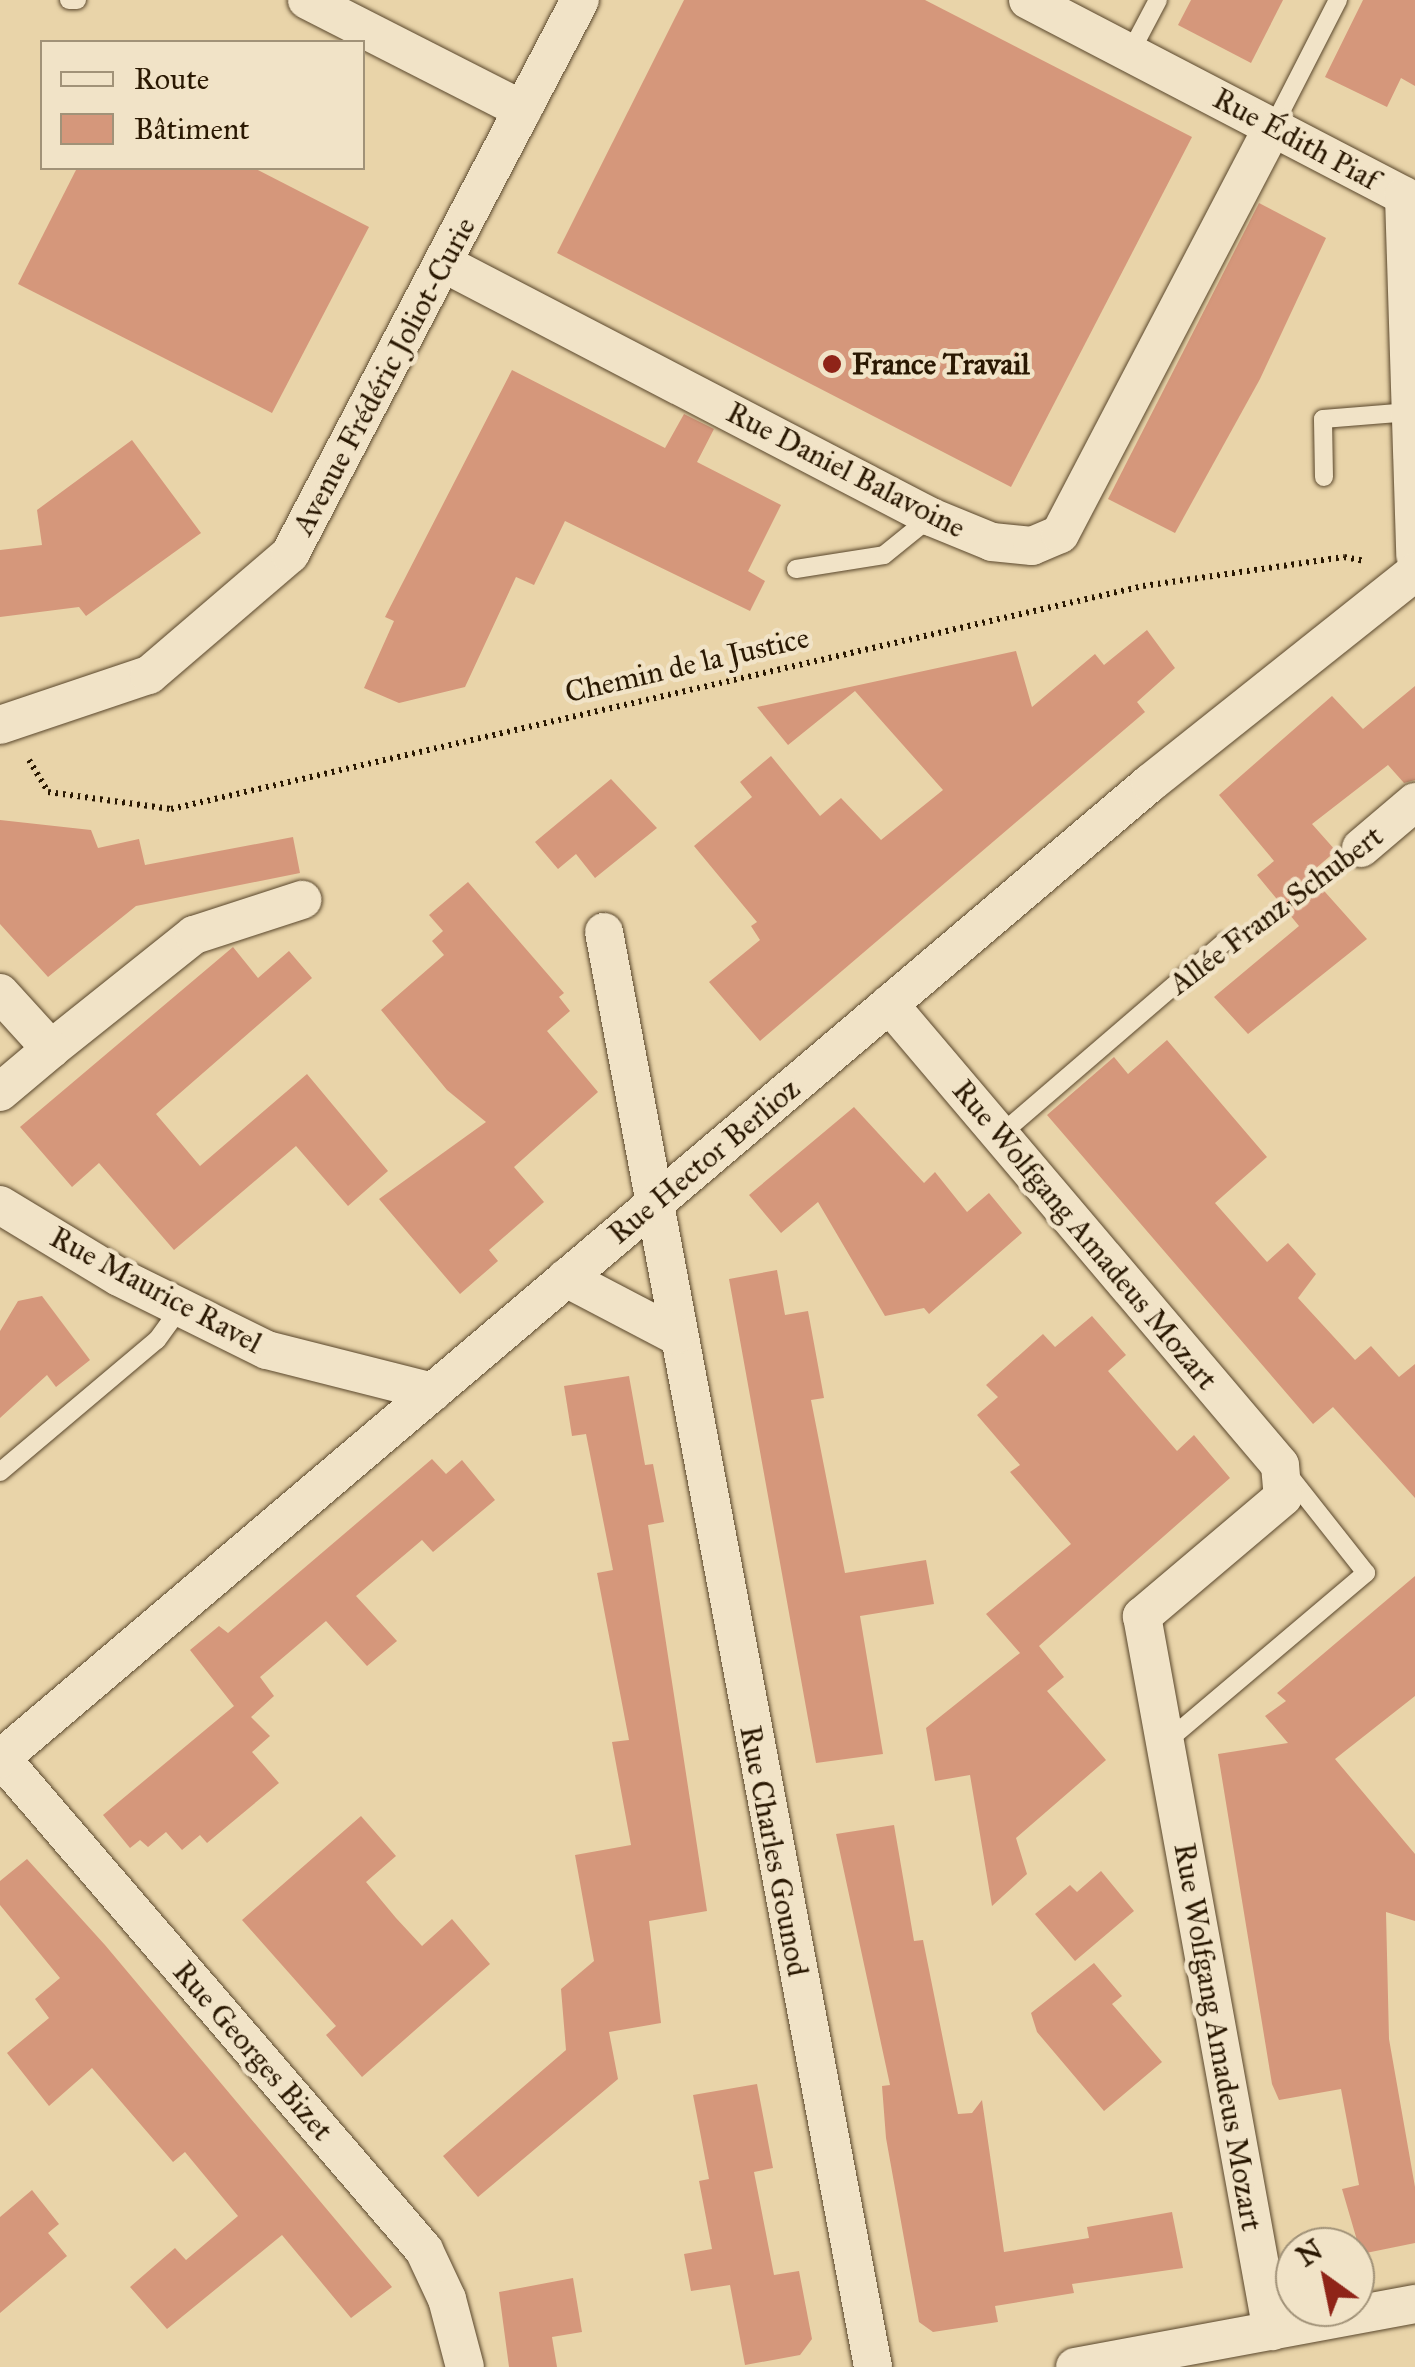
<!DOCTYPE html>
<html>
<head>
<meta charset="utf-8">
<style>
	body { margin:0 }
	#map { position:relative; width:1415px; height:2367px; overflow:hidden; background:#e9d4a9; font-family:"IM FELL Great Primer",serif }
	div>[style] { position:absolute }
	.building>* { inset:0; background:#d5977b }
	.path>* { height:6px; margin-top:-3px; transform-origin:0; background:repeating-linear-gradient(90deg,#2a1802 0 2.5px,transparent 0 7.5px) }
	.roads { filter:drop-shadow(0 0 2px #5a472c) drop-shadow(0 0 2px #5a472c) }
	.lane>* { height:18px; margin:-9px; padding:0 9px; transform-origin:9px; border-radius:9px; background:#f1e3c7 }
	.street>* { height:38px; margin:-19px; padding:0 19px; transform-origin:19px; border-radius:19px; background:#f1e3c7 }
	.dots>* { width:28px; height:28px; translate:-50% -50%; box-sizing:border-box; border:5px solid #f1e3c7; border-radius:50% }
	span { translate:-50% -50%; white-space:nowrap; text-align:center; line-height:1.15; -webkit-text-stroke:9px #f1e3c7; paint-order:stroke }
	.street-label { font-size:30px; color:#2a1802 }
	.poi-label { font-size:30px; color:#2a1802; font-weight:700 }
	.left { translate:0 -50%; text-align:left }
	.legend { position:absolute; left:40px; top:40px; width:325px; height:130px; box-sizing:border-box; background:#f1e3c7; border:2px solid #a19278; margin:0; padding:12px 18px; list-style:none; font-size:30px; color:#2a1802 }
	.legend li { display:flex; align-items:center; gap:20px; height:50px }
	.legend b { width:50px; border:2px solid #a19278 }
	.north { position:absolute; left:1275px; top:2227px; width:100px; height:100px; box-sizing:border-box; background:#f1e3c7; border:2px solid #a19278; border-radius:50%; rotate:327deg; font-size:28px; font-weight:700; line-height:40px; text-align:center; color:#2a1802 }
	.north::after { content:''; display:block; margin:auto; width:35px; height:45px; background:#8f2418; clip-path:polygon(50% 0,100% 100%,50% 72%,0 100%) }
</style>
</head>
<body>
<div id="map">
	<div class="building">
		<div style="clip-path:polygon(684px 0,925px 0,1192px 137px,1011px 487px,557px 253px)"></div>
		<div style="clip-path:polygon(1191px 0,1283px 0,1251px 63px,1178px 25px)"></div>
		<div style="clip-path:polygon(1363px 0,1415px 0,1415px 86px,1401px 78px,1387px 107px,1325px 77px)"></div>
		<div style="clip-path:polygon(77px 168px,254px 168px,369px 227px,272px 413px,18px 284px)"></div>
		<div style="clip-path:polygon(1259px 203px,1326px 238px,1260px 379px,1175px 533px,1108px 499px)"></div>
		<div style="clip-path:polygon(512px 370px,665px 448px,684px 414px,714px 429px,697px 462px,781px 505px,748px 571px,765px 581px,750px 611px,565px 521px,534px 585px,516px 577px,465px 687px,399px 703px,364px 688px,394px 621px,385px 617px)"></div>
		<div style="clip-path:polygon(132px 440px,201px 533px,86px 616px,79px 607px,0 617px,0 550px,42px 545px,37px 510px)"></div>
		<div style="clip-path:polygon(1147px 630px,1175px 668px,1137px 702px,1145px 712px,760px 1041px,709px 982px,760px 940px,751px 926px,757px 922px,694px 846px,752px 797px,740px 782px,771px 756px,820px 816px,841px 798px,881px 840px,943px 790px,855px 691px,788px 745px,757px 707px,1016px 651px,1032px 707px,1095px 654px,1104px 665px)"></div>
		<div style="clip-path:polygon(1415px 686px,1415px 780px,1404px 783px,1388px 765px,1312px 824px,1336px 851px,1309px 874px,1367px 939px,1248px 1034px,1214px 997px,1299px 926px,1257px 875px,1274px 861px,1219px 795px,1332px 696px,1363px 729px)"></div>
		<div style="clip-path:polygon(611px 779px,657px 828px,595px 878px,576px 854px,558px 869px,535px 842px)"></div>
		<div style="clip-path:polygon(0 820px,91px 830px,98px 848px,139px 839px,145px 865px,293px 837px,300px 873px,136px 906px,48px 977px,0 924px)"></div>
		<div style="clip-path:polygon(468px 882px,564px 993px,559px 997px,570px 1011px,547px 1031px,598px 1092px,514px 1167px,544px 1202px,489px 1250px,498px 1261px,460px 1294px,379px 1199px,486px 1122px,447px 1090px,381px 1010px,444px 955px,432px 941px,443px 931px,429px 915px)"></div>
		<div style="clip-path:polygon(233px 947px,258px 978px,289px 951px,312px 978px,156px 1114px,200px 1166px,307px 1074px,388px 1171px,348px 1206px,296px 1146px,174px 1250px,99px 1163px,72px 1187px,20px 1127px)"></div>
		<div style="clip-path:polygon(1167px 1040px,1267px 1157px,1215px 1203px,1267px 1262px,1288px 1243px,1316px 1274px,1298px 1298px,1355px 1360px,1371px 1346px,1399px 1377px,1415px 1364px,1415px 1498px,1333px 1407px,1313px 1424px,1047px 1115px,1114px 1057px,1128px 1074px)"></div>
		<div style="clip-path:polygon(854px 1107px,924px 1183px,935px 1172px,967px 1212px,989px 1193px,1022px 1233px,929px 1314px,924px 1308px,885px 1316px,818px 1202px,781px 1233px,749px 1195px)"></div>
		<div style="clip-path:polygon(777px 1270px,785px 1315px,808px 1311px,824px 1398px,811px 1400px,845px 1573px,926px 1560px,934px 1604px,860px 1616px,883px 1754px,816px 1763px,729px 1279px)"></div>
		<div style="clip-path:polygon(42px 1296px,90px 1360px,56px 1387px,47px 1375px,0 1418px,0 1331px,18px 1301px)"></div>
		<div style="clip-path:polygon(1092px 1316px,1126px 1355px,1108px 1371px,1177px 1451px,1194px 1435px,1230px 1478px,1039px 1646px,1064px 1677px,1047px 1691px,1106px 1760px,1016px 1838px,1027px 1874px,992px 1906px,970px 1775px,935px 1781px,926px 1728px,1020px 1653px,986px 1614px,1071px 1544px,1010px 1472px,1020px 1465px,977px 1415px,998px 1397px,986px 1385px,1043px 1334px,1055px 1347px)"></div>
		<div style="clip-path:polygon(629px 1376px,645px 1465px,653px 1464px,664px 1522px,648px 1525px,707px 1911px,649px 1921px,661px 2023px,609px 2032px,618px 2079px,478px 2197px,443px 2156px,566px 2050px,561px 1989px,594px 1961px,575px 1855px,631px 1845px,612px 1742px,629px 1740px,597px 1573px,613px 1570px,586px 1434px,572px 1436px,564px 1386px)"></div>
		<div style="clip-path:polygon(432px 1459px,446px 1474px,462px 1460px,495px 1500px,433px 1552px,422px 1540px,356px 1596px,397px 1641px,367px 1666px,326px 1621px,260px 1677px,274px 1696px,251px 1717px,270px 1736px,252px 1752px,279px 1783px,207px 1843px,200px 1835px,182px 1850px,166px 1832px,148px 1847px,140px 1840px,130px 1848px,103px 1815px,234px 1706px,190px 1650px,219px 1626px,228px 1633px)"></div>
		<div style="clip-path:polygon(1415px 1576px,1415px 1696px,1335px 1759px,1415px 1854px,1415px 1921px,1386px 1912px,1389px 2039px,1415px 2187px,1415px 2243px,1361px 2254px,1342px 2189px,1359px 2185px,1341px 2089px,1279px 2100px,1272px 2084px,1218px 1754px,1288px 1743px,1265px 1716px,1286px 1701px,1277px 1693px)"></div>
		<div style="clip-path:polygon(361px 1816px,396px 1856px,366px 1882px,396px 1918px,422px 1946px,452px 1919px,490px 1964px,362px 2077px,326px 2035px,336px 2026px,242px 1920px)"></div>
		<div style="clip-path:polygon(894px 1825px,914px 1941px,923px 1940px,958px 2114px,972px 2113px,982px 2100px,1004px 2252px,1089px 2238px,1087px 2227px,1172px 2212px,1183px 2268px,1072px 2284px,1074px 2293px,995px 2306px,998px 2322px,933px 2332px,919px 2322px,886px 2138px,882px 2086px,890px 2085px,836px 1834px)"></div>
		<div style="clip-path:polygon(27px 1859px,105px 1945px,392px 2287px,351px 2318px,282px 2235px,167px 2329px,130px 2287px,175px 2248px,186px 2260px,238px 2216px,185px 2152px,173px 2162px,92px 2068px,49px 2106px,7px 2053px,49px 2018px,35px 1999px,60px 1978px,0 1905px,0 1881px)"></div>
		<div style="clip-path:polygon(1101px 1871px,1134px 1911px,1075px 1961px,1035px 1914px,1070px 1885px,1077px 1892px)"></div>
		<div style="clip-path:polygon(1094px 1963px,1122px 1996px,1112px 2004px,1162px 2062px,1104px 2111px,1037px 2032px,1031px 2013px)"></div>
		<div style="clip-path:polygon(757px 2084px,773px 2168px,754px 2172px,774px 2275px,799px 2271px,812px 2339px,800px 2355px,745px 2365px,730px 2285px,691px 2291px,684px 2254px,712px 2249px,699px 2181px,709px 2179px,693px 2095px)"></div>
		<div style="clip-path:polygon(32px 2190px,59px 2224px,48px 2233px,67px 2256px,0 2313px,0 2217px)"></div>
		<div style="clip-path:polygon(573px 2278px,582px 2332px,552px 2337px,557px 2367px,509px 2367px,499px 2292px)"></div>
	</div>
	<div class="path">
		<div style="left:29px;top:760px;width:37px;rotate:59deg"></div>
		<div style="left:48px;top:792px;width:124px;rotate:7.9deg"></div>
		<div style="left:171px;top:809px;width:997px;rotate:-12.92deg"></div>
		<div style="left:1143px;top:586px;width:203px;rotate:-8.2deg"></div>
		<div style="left:1344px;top:557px;width:20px;rotate:11deg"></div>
		<div style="left:1254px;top:933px;width:97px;rotate:-38.8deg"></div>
	</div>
	<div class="roads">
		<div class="lane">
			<div style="left:69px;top:0;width:8px"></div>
			<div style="left:1130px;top:53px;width:60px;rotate:-62.2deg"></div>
			<div style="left:1273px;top:127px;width:143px;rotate:-62.9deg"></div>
			<div style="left:1324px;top:477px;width:58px;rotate:-91deg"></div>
			<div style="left:1323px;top:419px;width:87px;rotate:-4.6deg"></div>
			<div style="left:796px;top:569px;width:89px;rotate:-9deg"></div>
			<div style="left:884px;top:555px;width:60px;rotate:-39deg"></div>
			<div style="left:1000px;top:1135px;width:296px;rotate:-40.7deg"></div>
			<div style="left:0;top:1472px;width:205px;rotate:-40.1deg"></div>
			<div style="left:157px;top:1340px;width:41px;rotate:-54deg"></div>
			<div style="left:1166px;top:1742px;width:262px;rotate:-40.2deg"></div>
			<div style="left:1366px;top:1573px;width:127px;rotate:-128.3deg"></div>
		</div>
		<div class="street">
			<div style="left:307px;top:0;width:242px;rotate:27deg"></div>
			<div style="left:1028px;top:0;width:424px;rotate:27.5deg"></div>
			<div style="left:1404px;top:196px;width:360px;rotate:88.2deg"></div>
			<div style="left:443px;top:263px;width:550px;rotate:27.5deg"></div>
			<div style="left:931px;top:517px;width:66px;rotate:22.3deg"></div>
			<div style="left:992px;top:542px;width:40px;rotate:5.7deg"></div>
			<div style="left:1032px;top:546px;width:30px;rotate:-23deg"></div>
			<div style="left:1060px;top:534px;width:459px;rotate:-62.4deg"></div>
			<div style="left:0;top:725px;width:157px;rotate:-18.6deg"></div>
			<div style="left:149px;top:675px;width:186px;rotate:-40.6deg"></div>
			<div style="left:290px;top:554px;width:625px;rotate:-62.37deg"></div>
			<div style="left:1361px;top:848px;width:71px;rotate:-40.4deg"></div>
			<div style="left:604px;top:932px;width:1460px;rotate:79.38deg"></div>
			<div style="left:0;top:993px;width:76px;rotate:47.7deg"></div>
			<div style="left:51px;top:1049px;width:183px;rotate:-38.6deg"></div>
			<div style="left:194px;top:935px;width:114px;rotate:-18deg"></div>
			<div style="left:889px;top:1004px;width:604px;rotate:49.7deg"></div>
			<div style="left:1280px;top:1465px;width:32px;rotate:85deg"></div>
			<div style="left:1283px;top:1497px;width:185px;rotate:139.8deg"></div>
			<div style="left:1142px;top:1616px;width:727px;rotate:79.7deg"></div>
			<div style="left:0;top:1092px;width:67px;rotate:-40.1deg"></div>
			<div style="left:0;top:1205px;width:139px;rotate:31.2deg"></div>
			<div style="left:119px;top:1277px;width:165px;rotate:26.3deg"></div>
			<div style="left:267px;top:1350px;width:171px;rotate:14.2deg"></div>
			<div style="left:566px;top:1278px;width:123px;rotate:27.6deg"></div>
			<div style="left:1px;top:1758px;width:649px;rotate:49.31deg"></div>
			<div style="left:424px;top:2250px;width:54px;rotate:64.9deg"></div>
			<div style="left:447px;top:2299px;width:70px;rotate:75.2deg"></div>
			<div style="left:0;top:1759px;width:1508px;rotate:-40.32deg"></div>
			<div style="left:1150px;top:783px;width:339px;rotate:-38.5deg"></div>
			<div style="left:1075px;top:2367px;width:346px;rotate:-10.5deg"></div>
		</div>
	</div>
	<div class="dots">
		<div style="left:832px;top:364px;background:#8f2418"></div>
	</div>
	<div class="street-label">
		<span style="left:1296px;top:139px;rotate:28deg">Rue Édith Piaf</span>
		<span style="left:384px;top:376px;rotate:-62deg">Avenue Frédéric Joliot-Curie</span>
		<span style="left:846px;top:470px;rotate:27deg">Rue Daniel Balavoine</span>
		<span style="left:687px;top:665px;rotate:-13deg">Chemin de la Justice</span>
		<span style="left:1276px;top:910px;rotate:-37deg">Allée Franz Schubert</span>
		<span style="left:704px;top:1161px;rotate:-40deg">Rue Hector Berlioz</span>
		<span style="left:1085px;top:1235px;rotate:50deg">Rue Wolfgang Amadeus Mozart</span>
		<span style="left:156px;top:1290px;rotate:28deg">Rue Maurice Ravel</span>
		<span style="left:774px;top:1851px;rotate:79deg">Rue Charles Gounod</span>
		<span style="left:1218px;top:2037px;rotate:80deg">Rue Wolfgang Amadeus Mozart</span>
		<span style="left:253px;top:2051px;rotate:49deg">Rue Georges Bizet</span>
	</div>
	<div class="poi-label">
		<span class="left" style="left:852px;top:364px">France Travail</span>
	</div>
	<ul class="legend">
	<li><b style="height:12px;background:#f1e3c7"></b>Route</li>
	<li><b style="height:28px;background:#d5977b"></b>Bâtiment</li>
	</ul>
	<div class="north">N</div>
</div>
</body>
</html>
